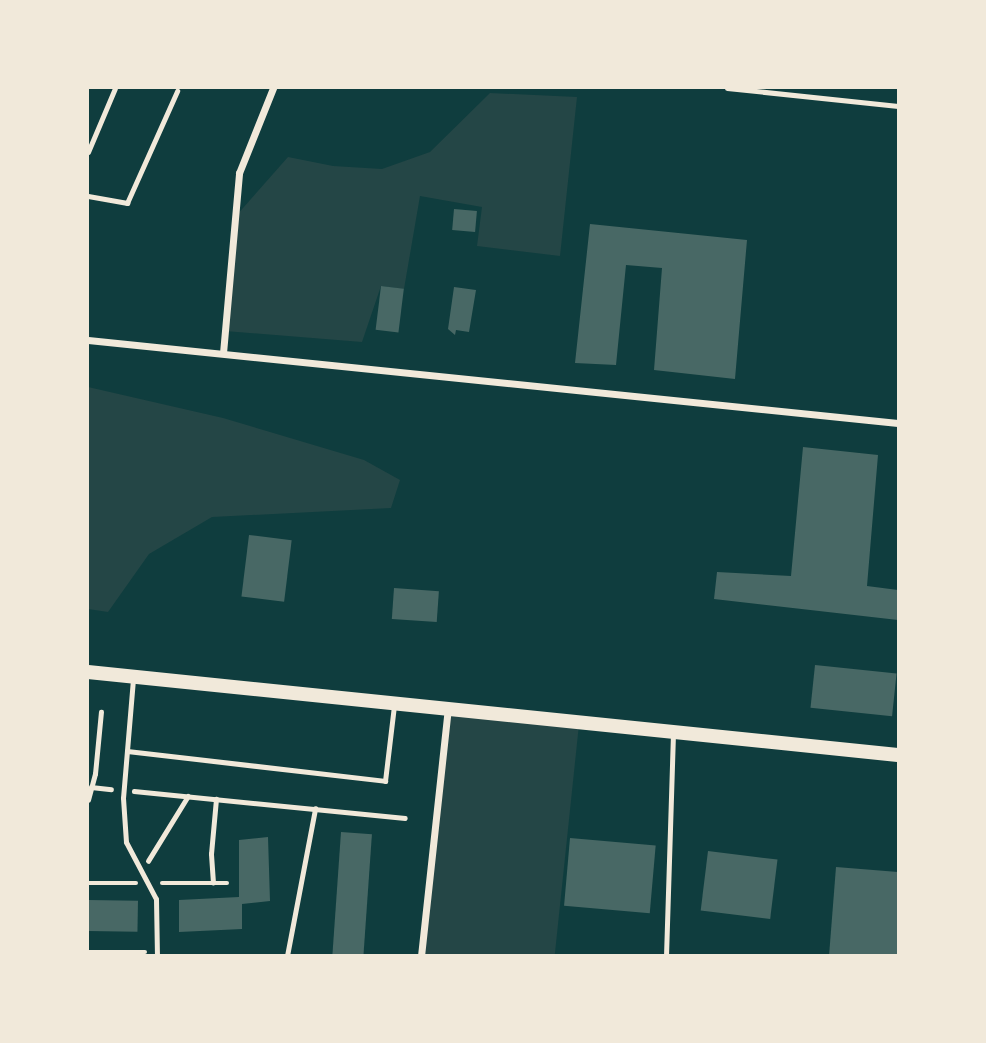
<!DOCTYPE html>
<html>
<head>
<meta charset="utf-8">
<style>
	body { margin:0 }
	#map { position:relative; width:986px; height:1043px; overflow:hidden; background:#0f3d3e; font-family:"IBM Plex Sans",sans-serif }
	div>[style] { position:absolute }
	.green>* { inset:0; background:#244646; transform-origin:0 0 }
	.building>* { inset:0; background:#486865; transform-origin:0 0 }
	.path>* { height:4.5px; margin:-2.25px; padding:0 2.25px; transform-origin:2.25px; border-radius:2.25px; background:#f1e9da }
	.service>* { height:5px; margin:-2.5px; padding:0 2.5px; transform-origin:2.5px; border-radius:2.5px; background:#f1e9da }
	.minor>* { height:7px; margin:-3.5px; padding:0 3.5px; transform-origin:3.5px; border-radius:3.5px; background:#f1e9da }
	.secondary>* { height:14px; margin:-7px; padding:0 7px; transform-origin:7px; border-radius:7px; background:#f1e9da }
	span { translate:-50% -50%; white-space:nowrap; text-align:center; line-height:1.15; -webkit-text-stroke:5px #f1e9da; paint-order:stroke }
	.frame { position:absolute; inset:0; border:89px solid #f1e9da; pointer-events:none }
</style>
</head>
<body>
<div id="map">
	<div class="green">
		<div style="clip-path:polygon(490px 93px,577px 97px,560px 256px,477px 246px,482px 207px,420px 196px,404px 289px,381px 286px,362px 342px,225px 331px,236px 216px,288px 157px,333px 166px,382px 169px,430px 152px)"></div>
		<div style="clip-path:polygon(88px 387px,223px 418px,364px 460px,400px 480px,391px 508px,212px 517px,149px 554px,108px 612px,88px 609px)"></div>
		<div style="left:448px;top:708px;width:132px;height:249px;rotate:6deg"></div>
	</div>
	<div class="building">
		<div style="left:454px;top:209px;width:23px;height:21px;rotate:5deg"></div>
		<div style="clip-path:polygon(590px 224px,747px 240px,735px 379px,654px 370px,662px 268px,626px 265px,616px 365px,575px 363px)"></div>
		<div style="left:381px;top:286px;width:23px;height:44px;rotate:7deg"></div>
		<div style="clip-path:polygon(454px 287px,476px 290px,469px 332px,456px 330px,455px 335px,448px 329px)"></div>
		<div style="clip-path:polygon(803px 447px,878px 455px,867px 586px,898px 590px,898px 620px,714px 599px,717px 572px,791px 576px)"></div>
		<div style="left:249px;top:535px;width:43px;height:62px;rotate:7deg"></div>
		<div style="left:394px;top:588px;width:45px;height:31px;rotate:4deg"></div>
		<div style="left:815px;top:665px;width:82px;height:43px;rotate:6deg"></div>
		<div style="left:341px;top:832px;width:31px;height:125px;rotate:4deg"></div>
		<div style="clip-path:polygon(268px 837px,270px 901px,242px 904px,242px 929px,179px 932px,179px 900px,239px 897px,239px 840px)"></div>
		<div style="left:570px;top:838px;width:86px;height:68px;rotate:5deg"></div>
		<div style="left:708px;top:851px;width:70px;height:60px;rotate:7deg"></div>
		<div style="clip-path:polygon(836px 867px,898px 872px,898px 956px,829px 956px)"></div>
		<div style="left:88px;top:900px;width:50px;height:31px;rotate:1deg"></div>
	</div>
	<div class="path">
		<div style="left:91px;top:787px;width:20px;rotate:6deg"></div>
		<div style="left:134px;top:791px;width:272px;rotate:5.7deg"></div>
		<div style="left:88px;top:800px;width:27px;rotate:-75deg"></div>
		<div style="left:95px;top:774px;width:62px;rotate:-84.5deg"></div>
		<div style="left:148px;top:861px;width:76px;rotate:-58.4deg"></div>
		<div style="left:88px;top:883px;width:48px"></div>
		<div style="left:162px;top:883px;width:65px"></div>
		<div style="left:213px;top:883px;width:29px;rotate:-94deg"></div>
		<div style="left:211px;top:854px;width:55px;rotate:-84.8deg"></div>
		<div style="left:88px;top:952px;width:57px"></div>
		<div style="left:287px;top:956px;width:150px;rotate:-79.2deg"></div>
	</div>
	<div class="service">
		<div style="left:727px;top:88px;width:172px;rotate:6deg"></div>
		<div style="left:88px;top:152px;width:69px;rotate:-67.1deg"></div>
		<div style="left:88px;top:196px;width:40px;rotate:10deg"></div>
		<div style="left:127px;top:203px;width:123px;rotate:-65.9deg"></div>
		<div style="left:133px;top:679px;width:119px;rotate:94.8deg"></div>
		<div style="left:123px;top:798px;width:44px;rotate:86.1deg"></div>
		<div style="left:126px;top:842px;width:64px;rotate:62.2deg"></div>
		<div style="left:156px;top:899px;width:57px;rotate:89deg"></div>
		<div style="left:127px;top:751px;width:260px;rotate:6.6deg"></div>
		<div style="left:385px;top:781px;width:77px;rotate:-83.2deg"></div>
		<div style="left:666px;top:956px;width:221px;rotate:-88.2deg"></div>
	</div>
	<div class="minor">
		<div style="left:88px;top:340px;width:814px;rotate:5.85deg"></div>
		<div style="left:223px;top:353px;width:181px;rotate:-84.9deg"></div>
		<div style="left:239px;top:173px;width:92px;rotate:-68.2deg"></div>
		<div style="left:421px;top:956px;width:248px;rotate:-83.8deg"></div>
	</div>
	<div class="secondary">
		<div style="left:88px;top:672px;width:814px;rotate:5.85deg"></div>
	</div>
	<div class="frame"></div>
</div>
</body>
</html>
